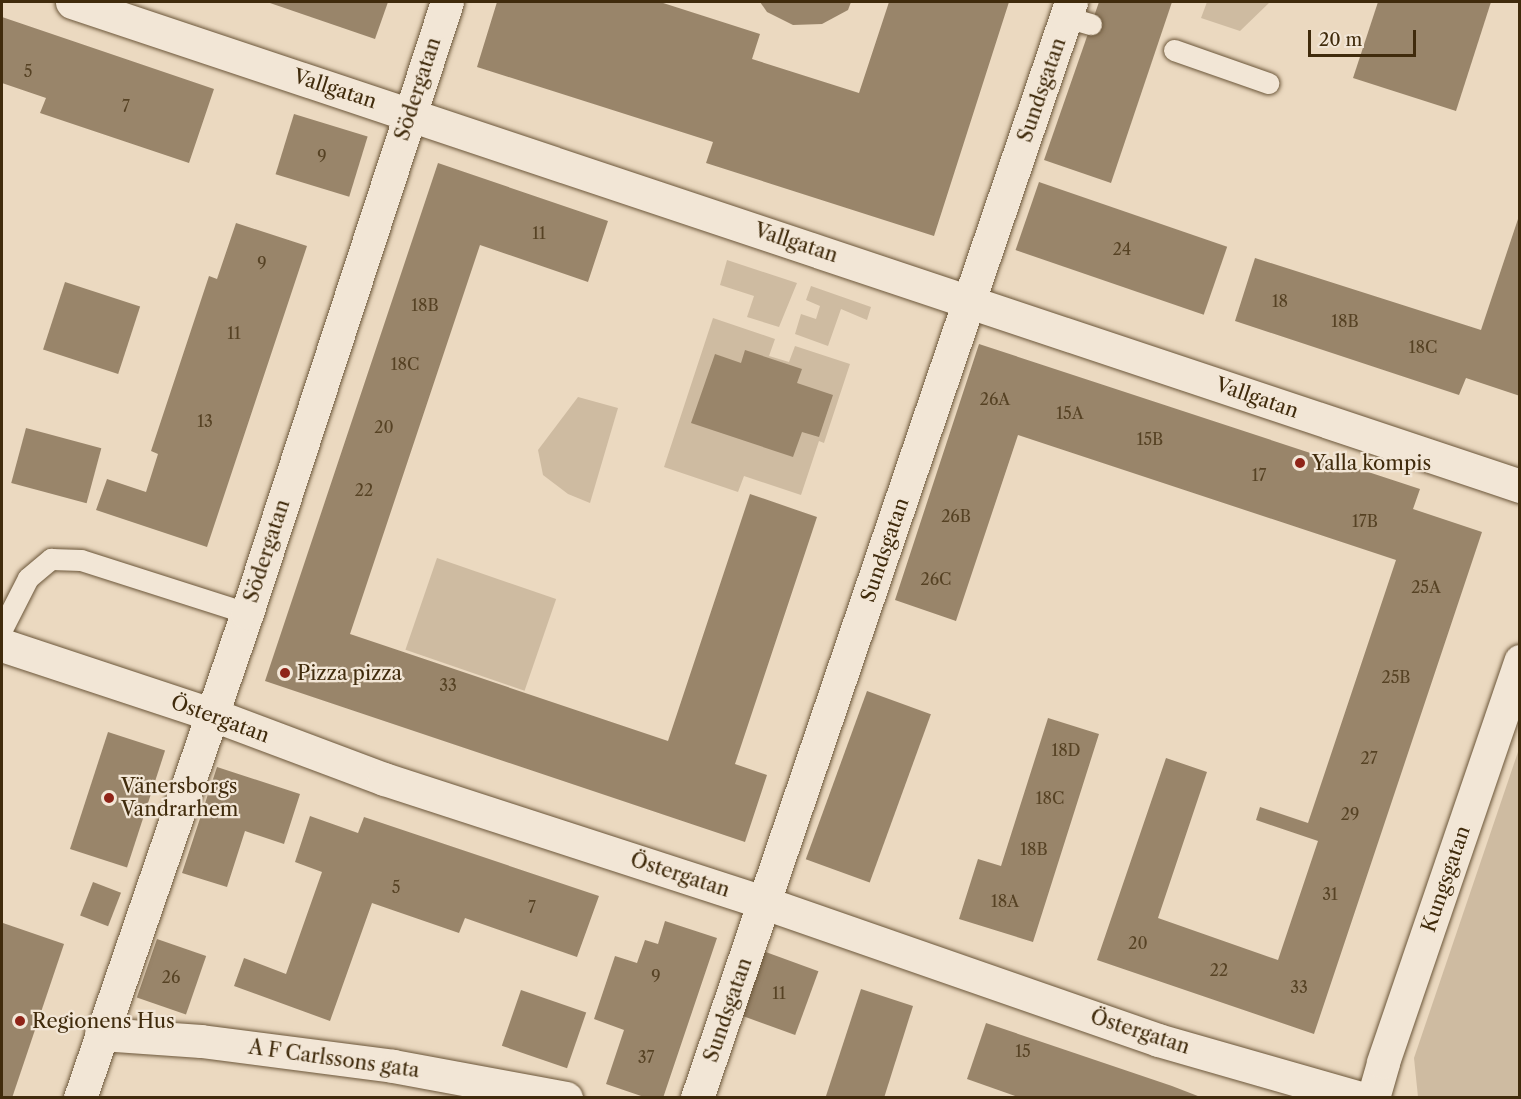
<!DOCTYPE html>
<html>
<head>
<meta charset="utf-8">
<style>
	body { margin:0 }
	#map { position:relative; width:1521px; height:1099px; overflow:hidden; background:#ebd9c0; font-family:"Libre Caslon Text",serif }
	div>[style] { position:absolute }
	.green>* { inset:0; background:#cebba1; transform-origin:0 0 }
	.building>* { inset:0; background:#99856a; transform-origin:0 0 }
	.roads { filter:drop-shadow(0 0 2px #6b5639) drop-shadow(0 0 2px #6b5639) }
	.lane>* { height:21px; margin:-10.5px; padding:0 10.5px; transform-origin:10.5px; border-radius:10.5px; background:#f2e6d6 }
	.street>* { height:33px; margin:-16.5px; padding:0 16.5px; transform-origin:16.5px; border-radius:16.5px; background:#f2e6d6 }
	.secondary>* { height:33px; margin:-16.5px; padding:0 16.5px; transform-origin:16.5px; border-radius:16.5px; background:#f2e6d6 }
	.dots>* { width:16px; height:16px; translate:-50% -50%; box-sizing:border-box; border:3px solid #f2e6d6; border-radius:50% }
	span { translate:-50% -50%; white-space:nowrap; text-align:center; line-height:1.15; -webkit-text-stroke:4.5px #f2e6d6; paint-order:stroke }
	.number-label { font-size:16px; color:#564224 }
	.number-label span { -webkit-text-stroke-width:0 }
	.street-label { font-size:20px; color:#402b0c }
	.poi-label { font-size:20px; color:#402b0c }
	.left { translate:0 -50%; text-align:left }
	.frame { position:absolute; inset:0; border:3px solid #402b0c; pointer-events:none }
	.scale { position:absolute; left:1308px; top:30px; width:108px; height:27px; box-sizing:border-box; border:3px solid #402b0c; border-top:0; padding-left:8px; font-size:18px; line-height:21px; white-space:nowrap; color:#402b0c; -webkit-text-stroke:4px #f2e6d6; paint-order:stroke }
</style>
</head>
<body>
<div id="map">
	<div class="green">
		<div style="clip-path:polygon(1207px 2px,1270px 2px,1240px 31px,1201px 18px)"></div>
		<div style="clip-path:polygon(727px 260px,797px 283px,779px 327px,747px 317px,754px 296px,720px 285px)"></div>
		<div style="clip-path:polygon(811px 286px,871px 307px,867px 320px,841px 309px,828px 346px,795px 334px,801px 314px,816px 319px,820px 306px,806px 300px)"></div>
		<div style="clip-path:polygon(713px 318px,775px 339px,769px 356px,789px 362px,795px 346px,850px 364px,824px 443px,819px 441px,801px 495px,744px 476px,738px 492px,664px 467px)"></div>
		<div style="clip-path:polygon(578px 397px,618px 408px,590px 503px,568px 494px,543px 475px,538px 450px)"></div>
		<div style="left:437px;top:558px;width:126px;height:97px;rotate:19deg"></div>
		<div style="clip-path:polygon(1519px 749px,1519px 1097px,1418px 1097px,1414px 1058px)"></div>
	</div>
	<div class="building">
		<div style="clip-path:polygon(267px 2px,388px 2px,375px 39px)"></div>
		<div style="clip-path:polygon(497px 2px,660px 2px,760px 34px,752px 59px,859px 93px,889px 2px,1009px 2px,934px 236px,706px 163px,713px 142px,477px 67px)"></div>
		<div style="clip-path:polygon(760px 2px,851px 2px,848px 10px,822px 24px,793px 25px,767px 12px)"></div>
		<div style="clip-path:polygon(1099px 2px,1172px 2px,1111px 183px,1044px 160px)"></div>
		<div style="clip-path:polygon(1378px 2px,1491px 2px,1456px 111px,1353px 78px)"></div>
		<div style="clip-path:polygon(2px 17px,214px 89px,189px 163px,40px 113px,46px 98px,2px 83px)"></div>
		<div style="left:294px;top:114px;width:77px;height:63px;rotate:17deg"></div>
		<div style="clip-path:polygon(438px 163px,608px 221px,588px 282px,480px 245px,350px 634px,668px 741px,750px 494px,817px 517px,735px 764px,767px 775px,745px 842px,265px 681px)"></div>
		<div style="left:1039px;top:182px;width:199px;height:72px;rotate:19deg"></div>
		<div style="clip-path:polygon(1520px 213px,1520px 396px,1466px 378px,1459px 395px,1235px 321px,1255px 258px,1481px 330px)"></div>
		<div style="clip-path:polygon(236px 223px,307px 246px,207px 547px,96px 510px,107px 479px,146px 492px,158px 454px,151px 451px,209px 276px,217px 279px)"></div>
		<div style="left:65px;top:282px;width:79px;height:71px;rotate:18deg"></div>
		<div style="clip-path:polygon(979px 344px,1420px 489px,1413px 509px,1482px 532px,1314px 1034px,1097px 960px,1166px 758px,1207px 772px,1158px 918px,1278px 960px,1318px 841px,1256px 820px,1260px 807px,1308px 823px,1396px 560px,1018px 435px,956px 621px,895px 600px)"></div>
		<div style="clip-path:polygon(745px 350px,802px 369px,797px 383px,833px 395px,819px 437px,802px 432px,793px 457px,691px 423px,715px 354px,741px 363px)"></div>
		<div style="left:26px;top:428px;width:78px;height:57px;rotate:15deg"></div>
		<div style="left:867px;top:691px;width:68px;height:179px;rotate:20deg"></div>
		<div style="clip-path:polygon(1048px 718px,1099px 734px,1033px 942px,959px 919px,978px 859px,1001px 866px)"></div>
		<div style="left:108px;top:732px;width:60px;height:123px;rotate:18deg"></div>
		<div style="clip-path:polygon(217px 767px,300px 794px,284px 844px,245px 831px,227px 887px,182px 873px)"></div>
		<div style="clip-path:polygon(310px 816px,358px 833px,364px 817px,599px 896px,577px 957px,465px 918px,459px 933px,372px 903px,330px 1021px,234px 986px,244px 958px,286px 974px,322px 872px,295px 862px)"></div>
		<div style="left:93px;top:882px;width:30px;height:36px;rotate:21deg"></div>
		<div style="clip-path:polygon(665px 921px,717px 938px,663px 1098px,647px 1098px,606px 1084px,624px 1030px,594px 1019px,615px 956px,637px 963px,645px 940px,658px 944px)"></div>
		<div style="clip-path:polygon(3px 923px,64px 944px,12px 1098px,2px 1098px)"></div>
		<div style="left:157px;top:939px;width:52px;height:62px;rotate:19deg"></div>
		<div style="left:763px;top:951px;width:59px;height:68px;rotate:20deg"></div>
		<div style="clip-path:polygon(861px 989px,913px 1006px,884px 1098px,833px 1098px,826px 1096px)"></div>
		<div style="left:521px;top:990px;width:69px;height:59px;rotate:19deg"></div>
		<div style="clip-path:polygon(986px 1023px,1172px 1086px,1203px 1098px,1021px 1098px,967px 1079px)"></div>
	</div>
	<div class="roads">
		<div class="lane">
			<div style="left:1066px;top:17px;width:26px;rotate:16deg"></div>
			<div style="left:1174px;top:50px;width:100px;rotate:19.3deg"></div>
			<div style="left:2px;top:629px;width:57px;rotate:-63deg"></div>
			<div style="left:28px;top:578px;width:30px;rotate:-40deg"></div>
			<div style="left:51px;top:559px;width:30px;rotate:2deg"></div>
			<div style="left:81px;top:560px;width:174px;rotate:17.7deg"></div>
		</div>
		<div class="street">
			<div style="left:72px;top:2px;width:1527px;rotate:18.48deg"></div>
			<div style="left:2px;top:645px;width:220px;rotate:18.3deg"></div>
			<div style="left:211px;top:714px;width:185px;rotate:20.6deg"></div>
			<div style="left:384px;top:779px;width:401px;rotate:18deg"></div>
			<div style="left:765px;top:903px;width:416px;rotate:19.2deg"></div>
			<div style="left:1158px;top:1040px;width:210px;rotate:16deg"></div>
			<div style="left:101px;top:1034px;width:100px;rotate:4deg"></div>
			<div style="left:201px;top:1041px;width:194px;rotate:7.4deg"></div>
			<div style="left:393px;top:1066px;width:176px;rotate:10.5deg"></div>
			<div style="left:80px;top:1098px;width:513px;rotate:-71deg"></div>
			<div style="left:247px;top:613px;width:643px;rotate:-71.88deg"></div>
			<div style="left:697px;top:1098px;width:1158px;rotate:-71.16deg"></div>
		</div>
		<div class="secondary">
			<div style="left:1373px;top:1098px;width:37px;rotate:-74deg"></div>
			<div style="left:1383px;top:1062px;width:424px;rotate:-71.1deg"></div>
		</div>
	</div>
	<div class="dots">
		<div style="left:1300px;top:463px;background:#8f2418"></div>
		<div style="left:285px;top:673px;background:#8f2418"></div>
		<div style="left:109px;top:798px;background:#8f2418"></div>
		<div style="left:20px;top:1021px;background:#8f2418"></div>
	</div>
	<div class="number-label">
		<span style="left:28px;top:71px">5</span>
		<span style="left:126px;top:106px">7</span>
		<span style="left:322px;top:156px">9</span>
		<span style="left:539px;top:233px">11</span>
		<span style="left:1122px;top:249px">24</span>
		<span style="left:262px;top:263px">9</span>
		<span style="left:1280px;top:301px">18</span>
		<span style="left:425px;top:305px">18B</span>
		<span style="left:1345px;top:321px">18B</span>
		<span style="left:234px;top:333px">11</span>
		<span style="left:1423px;top:347px">18C</span>
		<span style="left:405px;top:364px">18C</span>
		<span style="left:995px;top:399px">26A</span>
		<span style="left:1070px;top:413px">15A</span>
		<span style="left:205px;top:421px">13</span>
		<span style="left:384px;top:427px">20</span>
		<span style="left:1150px;top:439px">15B</span>
		<span style="left:1259px;top:475px">17</span>
		<span style="left:364px;top:490px">22</span>
		<span style="left:956px;top:516px">26B</span>
		<span style="left:1365px;top:521px">17B</span>
		<span style="left:936px;top:579px">26C</span>
		<span style="left:1426px;top:587px">25A</span>
		<span style="left:1396px;top:677px">25B</span>
		<span style="left:448px;top:685px">33</span>
		<span style="left:1066px;top:750px">18D</span>
		<span style="left:1369px;top:758px">27</span>
		<span style="left:1050px;top:798px">18C</span>
		<span style="left:1350px;top:814px">29</span>
		<span style="left:1034px;top:849px">18B</span>
		<span style="left:396px;top:887px">5</span>
		<span style="left:1330px;top:894px">31</span>
		<span style="left:1005px;top:901px">18A</span>
		<span style="left:532px;top:907px">7</span>
		<span style="left:1138px;top:943px">20</span>
		<span style="left:1219px;top:970px">22</span>
		<span style="left:656px;top:976px">9</span>
		<span style="left:171px;top:977px">26</span>
		<span style="left:1299px;top:987px">33</span>
		<span style="left:779px;top:993px">11</span>
		<span style="left:1023px;top:1051px">15</span>
		<span style="left:646px;top:1057px">37</span>
	</div>
	<div class="street-label">
		<span style="left:335px;top:89px;rotate:18deg">Vallgatan</span>
		<span style="left:418px;top:89px;rotate:-72deg">Södergatan</span>
		<span style="left:1042px;top:90px;rotate:-71deg">Sundsgatan</span>
		<span style="left:796px;top:243px;rotate:18deg">Vallgatan</span>
		<span style="left:1257px;top:398px;rotate:19deg">Vallgatan</span>
		<span style="left:885px;top:550px;rotate:-71deg">Sundsgatan</span>
		<span style="left:267px;top:551px;rotate:-72deg">Södergatan</span>
		<span style="left:220px;top:719px;rotate:20deg">Östergatan</span>
		<span style="left:680px;top:875px;rotate:18deg">Östergatan</span>
		<span style="left:1446px;top:879px;rotate:-71deg">Kungsgatan</span>
		<span style="left:728px;top:1010px;rotate:-71deg">Sundsgatan</span>
		<span style="left:1140px;top:1032px;rotate:18deg">Östergatan</span>
		<span style="left:334px;top:1059px;rotate:8deg">A F Carlssons gata</span>
	</div>
	<div class="poi-label">
		<span class="left" style="left:1312px;top:463px">Yalla kompis</span>
		<span class="left" style="left:297px;top:673px">Pizza pizza</span>
		<span class="left" style="left:121px;top:798px">Vänersborgs<br>Vandrarhem</span>
		<span class="left" style="left:32px;top:1021px">Regionens Hus</span>
	</div>
	<div class="frame"></div>
	<div class="scale">20 m</div>
</div>
</body>
</html>
